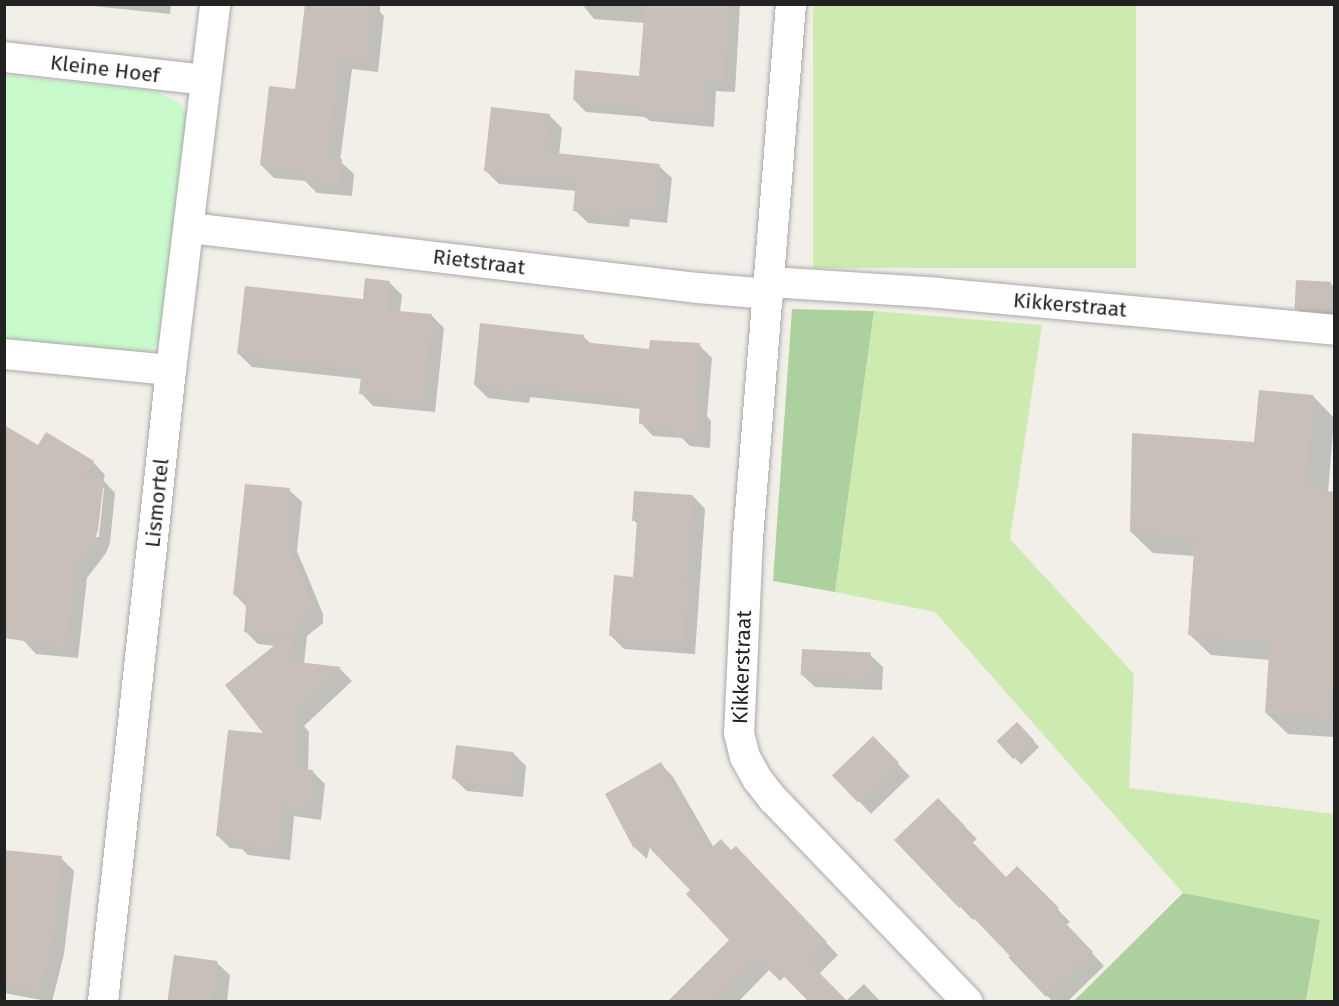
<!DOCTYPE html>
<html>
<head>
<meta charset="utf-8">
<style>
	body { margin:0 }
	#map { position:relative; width:1339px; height:1006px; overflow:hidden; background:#f2efe9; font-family:"Fira Sans",sans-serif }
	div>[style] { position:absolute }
	.grass>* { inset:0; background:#cdebb0; transform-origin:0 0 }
	.forest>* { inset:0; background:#add19e }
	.park>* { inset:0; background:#c8facc }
	.shadow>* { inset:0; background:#0003; transform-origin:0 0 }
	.building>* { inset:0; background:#c7bfb8; transform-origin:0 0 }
	.roads { filter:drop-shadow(0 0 2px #a9a9a9) drop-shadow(0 0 2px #a9a9a9) }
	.street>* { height:30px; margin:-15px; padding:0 15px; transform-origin:15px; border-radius:15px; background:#fff }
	span { translate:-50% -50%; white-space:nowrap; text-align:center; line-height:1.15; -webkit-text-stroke:6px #fff; paint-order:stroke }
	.street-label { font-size:21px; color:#222 }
	.frame { position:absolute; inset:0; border:6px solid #222; pointer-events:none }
</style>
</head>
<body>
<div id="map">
	<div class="grass">
		<div style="left:813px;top:5px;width:323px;height:263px"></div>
		<div style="clip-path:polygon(874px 311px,1042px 325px,1010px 539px,1134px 674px,1129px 788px,1334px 814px,1334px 1001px,1306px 1001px,1320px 920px,1183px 893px,935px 612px,835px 592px)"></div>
	</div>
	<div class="forest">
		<div style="clip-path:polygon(792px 309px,874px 311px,835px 592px,773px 581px)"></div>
		<div style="clip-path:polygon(1183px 893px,1320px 920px,1306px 1001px,1074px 1001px)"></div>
	</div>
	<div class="park">
		<div style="clip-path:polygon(5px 75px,158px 92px,180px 103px,187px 116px,162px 339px,149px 351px,142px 354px,5px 343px)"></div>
	</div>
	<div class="shadow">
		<div style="clip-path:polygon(73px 4px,171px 4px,170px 14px)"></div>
		<div style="clip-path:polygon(307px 4px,380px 4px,380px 12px,384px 16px,378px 72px,352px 69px,340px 161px,354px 174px,352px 196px,317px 193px,305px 181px,274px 178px,261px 165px,296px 91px)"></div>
		<div style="clip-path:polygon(582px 4px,740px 4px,735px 92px,716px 91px,714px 127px,650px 121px,645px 117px,586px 112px,574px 100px,640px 77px,645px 23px,594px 19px)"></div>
		<div style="clip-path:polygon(549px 115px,562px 128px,559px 155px,659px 166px,672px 178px,667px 223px,630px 219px,629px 227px,588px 223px,575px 210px,577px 191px,499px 184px,486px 171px)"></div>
		<div style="clip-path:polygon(389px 282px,402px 295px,400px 312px,432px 316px,444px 328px,435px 412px,373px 406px,361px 393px,362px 379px,252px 367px,239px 354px,365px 301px)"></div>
		<div style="clip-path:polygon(1330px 283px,1334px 287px,1334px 318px,1302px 315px,1296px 308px)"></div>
		<div style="clip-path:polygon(583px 336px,591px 344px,650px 351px,699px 345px,712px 358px,707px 416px,711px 421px,710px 448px,690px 446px,682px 438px,653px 436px,641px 423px,641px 409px,530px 397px,529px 403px,488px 398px,475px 385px)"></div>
		<div style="clip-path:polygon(1313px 396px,1334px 418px,1328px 493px,1334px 493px,1334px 737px,1288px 734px,1266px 713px,1270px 660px,1211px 655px,1189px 634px,1195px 556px,1153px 553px,1131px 532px,1256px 443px)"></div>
		<div style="clip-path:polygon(evenodd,39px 447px,93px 462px,105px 475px,103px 480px,115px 493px,110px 543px,106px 553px,87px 578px,78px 658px,36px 654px,24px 641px,39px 447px,101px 488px,104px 488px,99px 537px,96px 537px,101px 488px)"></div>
		<div style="clip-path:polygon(289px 490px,302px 502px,297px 551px,323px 614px,323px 623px,307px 636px,304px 664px,340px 669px,352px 681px,304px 726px,309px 732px,308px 771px,312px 771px,325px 784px,321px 820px,294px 816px,290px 860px,248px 855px,242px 849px,230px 848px,217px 835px,266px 735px,276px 646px,258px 644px,245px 631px,247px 607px,235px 595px)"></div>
		<div style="clip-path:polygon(693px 496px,705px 509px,695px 654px,624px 649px,611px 636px,634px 578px,639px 525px,633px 520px)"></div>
		<div style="clip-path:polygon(870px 655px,883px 667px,882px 690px,815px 687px,802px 675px)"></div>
		<div style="left:1017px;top:724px;width:32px;height:25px;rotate:46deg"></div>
		<div style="left:873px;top:738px;width:53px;height:54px;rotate:46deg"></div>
		<div style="clip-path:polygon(513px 753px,526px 766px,523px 797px,467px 791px,454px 779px)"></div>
		<div style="clip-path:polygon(661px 764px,673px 777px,714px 848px,732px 852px,748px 861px,838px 955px,819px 974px,846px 1001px,864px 984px,881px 1002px,811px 1002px,786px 975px,780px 981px,769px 970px,738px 1002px,689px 1002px,731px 940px,692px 890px,650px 846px,647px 859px,635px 848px,607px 794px)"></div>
		<div style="clip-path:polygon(938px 800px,977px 839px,972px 843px,1007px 879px,1017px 868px,1070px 922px,1066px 925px,1104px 966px,1067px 1002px,1053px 1002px,1011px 957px,1012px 956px,975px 918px,973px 920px,896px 840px)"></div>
		<div style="clip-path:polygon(4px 852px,61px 858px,74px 871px,64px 954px,52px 1002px,4px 993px)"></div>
		<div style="clip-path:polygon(217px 963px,230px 975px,227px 1002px,170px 1002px)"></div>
	</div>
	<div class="building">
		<div style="clip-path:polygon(305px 4px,372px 4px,365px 60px,339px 57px,327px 158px,342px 159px,340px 184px,302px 180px,303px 170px,260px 165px,269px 86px,295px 89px)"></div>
		<div style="clip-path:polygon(645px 4px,729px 4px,723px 81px,705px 79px,702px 116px,636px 110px,636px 106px,573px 100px,575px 70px,639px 76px)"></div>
		<div style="clip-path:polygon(491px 107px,550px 114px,546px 152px,660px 164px,654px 211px,618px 207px,617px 215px,573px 211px,576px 181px,484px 171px)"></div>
		<div style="clip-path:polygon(365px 278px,390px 281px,387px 310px,432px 314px,423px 400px,359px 394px,362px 368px,237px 354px,245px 286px,363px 299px)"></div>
		<div style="left:1296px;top:280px;width:35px;height:29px;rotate:3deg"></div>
		<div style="clip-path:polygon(480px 323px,584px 335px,583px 342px,649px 349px,650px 340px,700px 343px,695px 402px,699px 407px,697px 436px,675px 434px,670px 426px,639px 424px,640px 399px,517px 385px,517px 391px,474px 385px)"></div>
		<div style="clip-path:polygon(1259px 390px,1313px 395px,1305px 489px,1335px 492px,1335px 692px,1331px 692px,1329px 718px,1265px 713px,1270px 640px,1188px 635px,1195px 536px,1130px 532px,1132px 433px,1254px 442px)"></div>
		<div style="clip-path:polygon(4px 425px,38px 445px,46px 432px,94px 461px,85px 476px,104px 479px,98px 530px,94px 541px,75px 565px,66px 647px,4px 638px)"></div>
		<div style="clip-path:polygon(245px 484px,290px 488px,285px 537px,311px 600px,311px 610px,295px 623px,290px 661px,341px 667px,293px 712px,297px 718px,295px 768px,313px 770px,309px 808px,282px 804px,277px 848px,233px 843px,234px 838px,216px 836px,228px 730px,263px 733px,225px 685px,286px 636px,244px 632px,247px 597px,233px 595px)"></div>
		<div style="clip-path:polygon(634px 491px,693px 495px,683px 642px,609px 636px,614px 575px,633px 577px,637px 521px,632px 521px)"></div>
		<div style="left:802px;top:649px;width:69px;height:26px;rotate:3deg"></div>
		<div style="left:1017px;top:722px;width:25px;height:28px;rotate:47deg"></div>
		<div style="left:873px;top:736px;width:37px;height:57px;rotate:46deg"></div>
		<div style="left:456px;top:745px;width:58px;height:34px;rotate:7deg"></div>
		<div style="clip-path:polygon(661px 762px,710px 849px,721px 839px,731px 850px,736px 846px,827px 942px,807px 960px,848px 1002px,809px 1002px,772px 964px,767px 970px,756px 958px,713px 1002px,667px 1002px,729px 940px,686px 894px,690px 890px,637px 835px,634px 849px,605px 794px)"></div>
		<div style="clip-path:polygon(938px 798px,965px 826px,961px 830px,1006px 877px,1017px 866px,1059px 908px,1055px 912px,1093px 952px,1046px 997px,1008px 957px,1010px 956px,962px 906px,959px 908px,894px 840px)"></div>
		<div style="clip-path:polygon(4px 850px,62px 856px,52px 941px,39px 992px,4px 984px)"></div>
		<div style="left:174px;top:955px;width:44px;height:47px;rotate:8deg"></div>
	</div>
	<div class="roads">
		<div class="street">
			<div style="left:791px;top:4px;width:536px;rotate:94.6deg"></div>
			<div style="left:748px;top:538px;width:195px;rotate:92.6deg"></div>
			<div style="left:739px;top:733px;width:25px;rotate:76deg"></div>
			<div style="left:745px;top:757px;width:26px;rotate:61deg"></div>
			<div style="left:758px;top:780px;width:24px;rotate:52deg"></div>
			<div style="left:773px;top:799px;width:281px;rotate:46.2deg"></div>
			<div style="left:4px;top:57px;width:203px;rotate:6.5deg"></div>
			<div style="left:190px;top:228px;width:512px;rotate:6.74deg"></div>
			<div style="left:698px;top:288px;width:71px;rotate:4.8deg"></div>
			<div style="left:770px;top:282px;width:168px;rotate:3.7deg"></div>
			<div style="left:938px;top:293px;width:398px;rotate:5.3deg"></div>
			<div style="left:4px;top:354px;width:168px;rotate:5.5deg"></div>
			<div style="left:103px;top:1002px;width:636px;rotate:-83.86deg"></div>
			<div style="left:171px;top:370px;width:369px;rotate:-83.1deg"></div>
		</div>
	</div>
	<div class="street-label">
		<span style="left:105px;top:69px;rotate:7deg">Kleine Hoef</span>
		<span style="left:479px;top:262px;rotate:7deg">Rietstraat</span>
		<span style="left:1070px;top:305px;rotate:5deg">Kikkerstraat</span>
		<span style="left:157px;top:503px;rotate:-84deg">Lismortel</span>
		<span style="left:742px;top:667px;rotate:-88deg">Kikkerstraat</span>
	</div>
	<div class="frame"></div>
</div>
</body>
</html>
